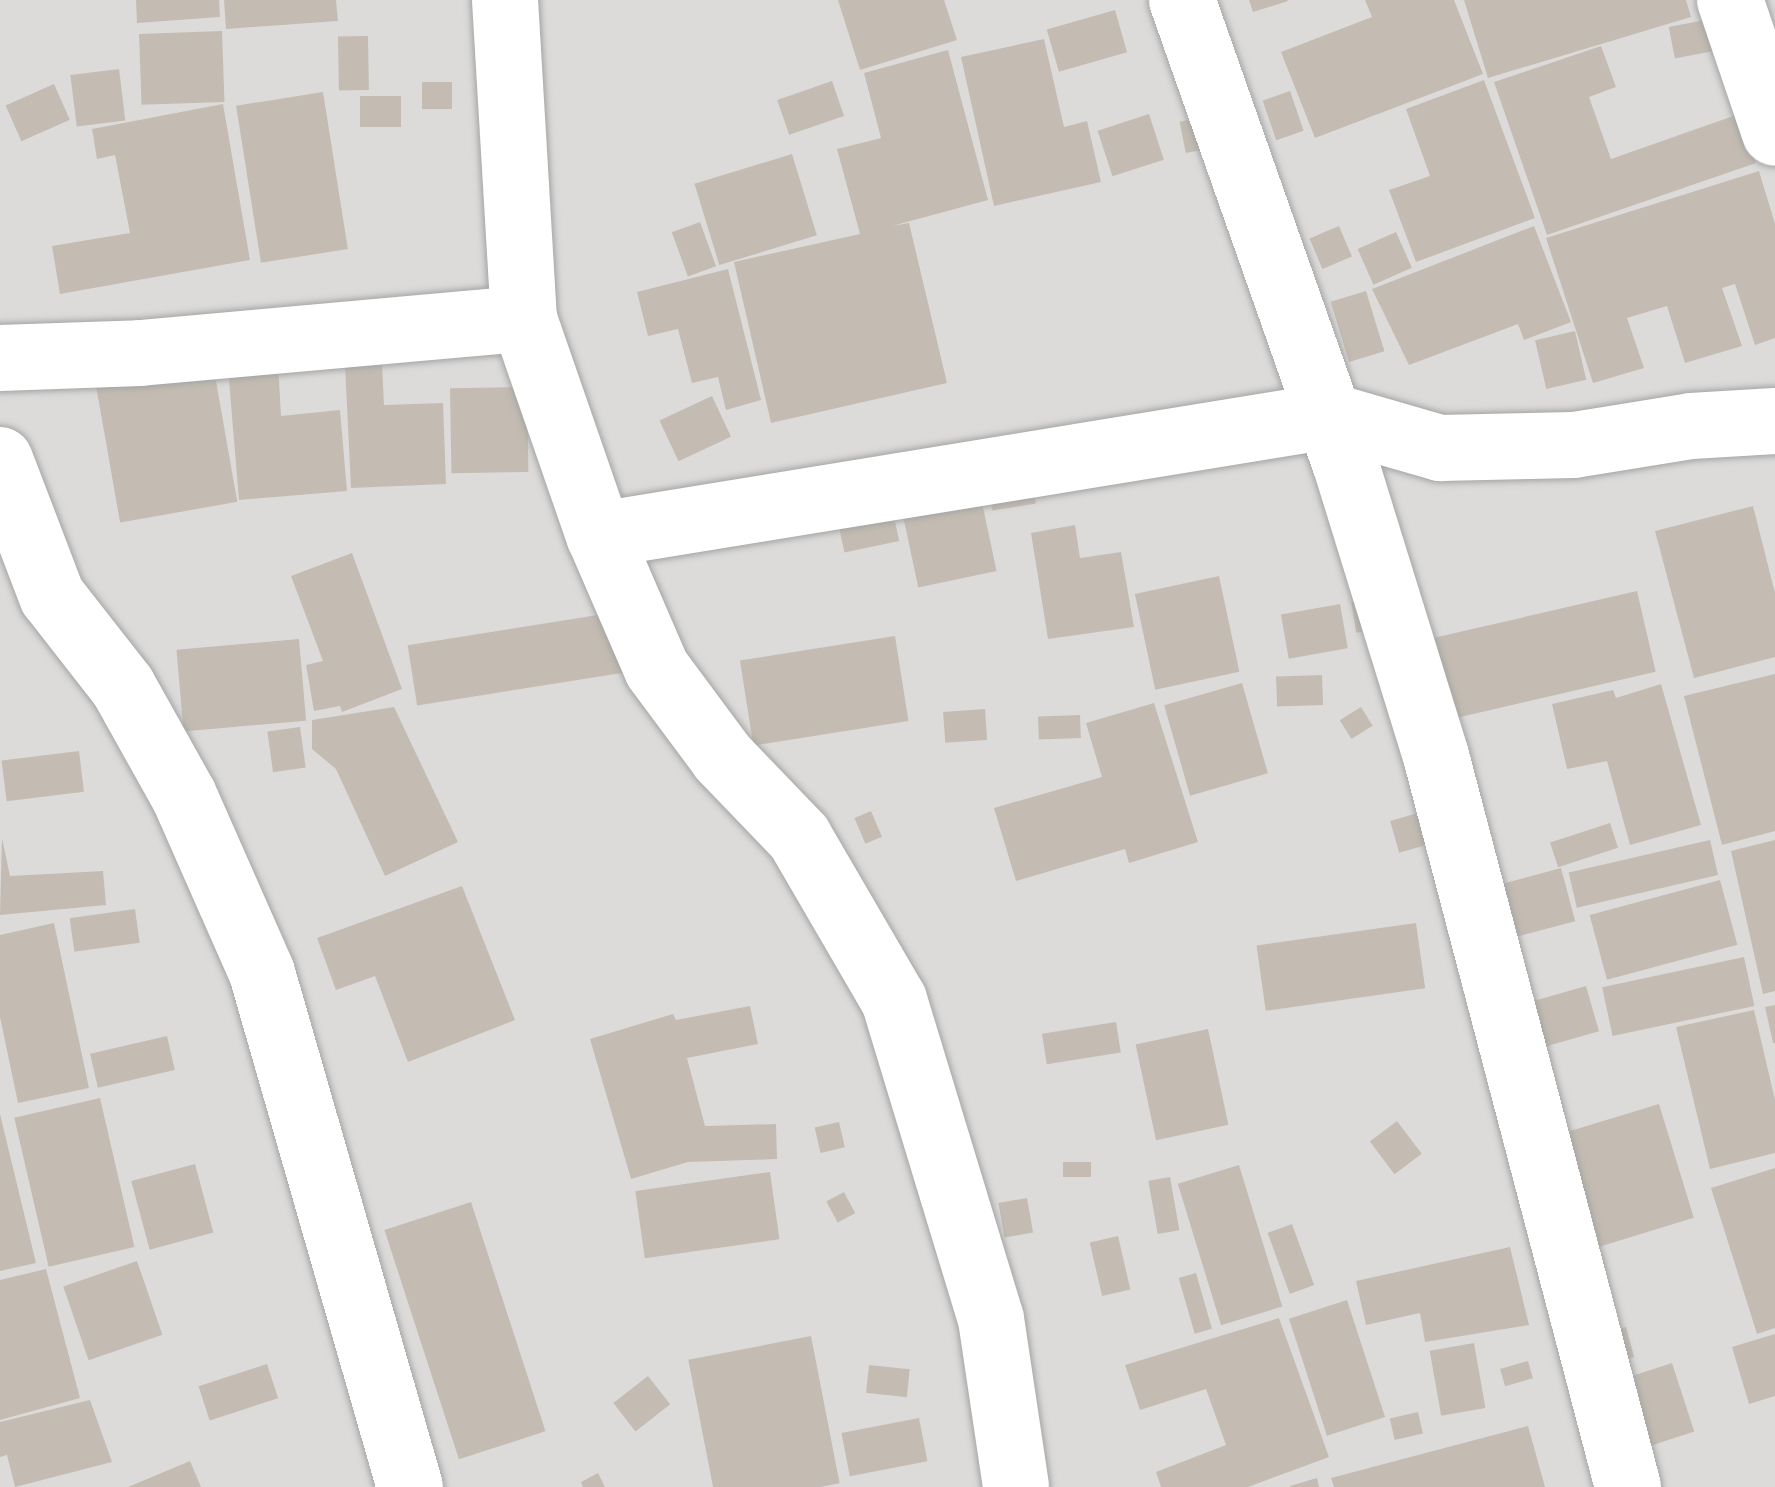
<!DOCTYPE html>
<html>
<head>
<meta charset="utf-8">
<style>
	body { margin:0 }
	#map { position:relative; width:1775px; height:1487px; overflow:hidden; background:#efece3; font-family:"PT Sans Narrow",sans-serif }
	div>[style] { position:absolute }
	.residential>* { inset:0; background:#dcdbda; transform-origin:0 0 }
	.building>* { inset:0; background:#c4bcb2; transform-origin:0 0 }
	.roads { filter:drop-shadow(0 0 3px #a5a5a5) drop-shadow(0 0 3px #a5a5a5) }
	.minor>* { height:66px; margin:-33px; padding:0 33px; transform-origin:33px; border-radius:33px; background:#fff }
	span { translate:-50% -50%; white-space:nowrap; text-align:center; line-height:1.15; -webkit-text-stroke:12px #fff; paint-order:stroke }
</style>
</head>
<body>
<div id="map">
	<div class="residential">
		<div style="left:0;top:0;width:1775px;height:1487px"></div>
	</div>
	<div class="building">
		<div style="clip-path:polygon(136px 0,219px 0,220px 17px,137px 23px)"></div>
		<div style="clip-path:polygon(224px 0,336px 0,338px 21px,226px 29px)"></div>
		<div style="clip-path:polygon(838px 0,944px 0,957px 40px,860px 70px)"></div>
		<div style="clip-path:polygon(1249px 0,1287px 0,1288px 1px,1253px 12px)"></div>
		<div style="clip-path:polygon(1365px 0,1454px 0,1483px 74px,1315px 138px,1281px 52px,1372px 17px)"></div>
		<div style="clip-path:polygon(1464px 0,1686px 0,1691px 17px,1488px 78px)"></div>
		<div style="left:1115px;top:10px;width:44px;height:71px;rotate:74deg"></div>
		<div style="left:1710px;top:19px;width:32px;height:42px;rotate:79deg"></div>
		<div style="left:222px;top:31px;width:71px;height:83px;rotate:88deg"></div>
		<div style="left:368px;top:36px;width:54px;height:30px;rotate:89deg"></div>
		<div style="clip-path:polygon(1044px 39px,1064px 127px,1087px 121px,1101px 182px,994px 206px,961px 57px)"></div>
		<div style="clip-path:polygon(1601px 46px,1616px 87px,1589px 97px,1611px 159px,1739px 114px,1756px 163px,1547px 235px,1494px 82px)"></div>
		<div style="clip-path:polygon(948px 50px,988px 200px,892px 226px,909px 223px,947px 383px,771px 423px,734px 262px,860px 234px,837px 149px,881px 138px,864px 73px)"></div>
		<div style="left:119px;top:69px;width:52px;height:49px;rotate:83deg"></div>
		<div style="clip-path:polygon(1484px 80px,1535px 218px,1416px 262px,1389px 190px,1430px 176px,1406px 109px)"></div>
		<div style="left:832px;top:81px;width:37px;height:58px;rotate:71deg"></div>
		<div style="left:422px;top:82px;width:30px;height:27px"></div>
		<div style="left:54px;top:84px;width:39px;height:53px;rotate:66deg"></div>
		<div style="left:1290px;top:91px;width:42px;height:29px;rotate:71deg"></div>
		<div style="left:323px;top:92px;width:159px;height:88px;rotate:81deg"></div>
		<div style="left:360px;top:96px;width:41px;height:31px"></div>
		<div style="clip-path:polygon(223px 104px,250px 260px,60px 294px,52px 246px,130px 233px,115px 155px,97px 159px,92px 129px)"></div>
		<div style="left:1149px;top:114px;width:48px;height:54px;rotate:72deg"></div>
		<div style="left:1214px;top:115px;width:32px;height:35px;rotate:79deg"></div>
		<div style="left:792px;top:154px;width:85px;height:102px;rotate:73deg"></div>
		<div style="clip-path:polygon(1759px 171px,1775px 224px,1775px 338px,1755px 345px,1735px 284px,1722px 288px,1742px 346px,1685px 363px,1667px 306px,1627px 318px,1644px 368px,1593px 383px,1546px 238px)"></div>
		<div style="left:700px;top:222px;width:47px;height:30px;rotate:70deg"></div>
		<div style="left:1339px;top:226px;width:33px;height:32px;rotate:67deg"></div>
		<div style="clip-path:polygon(1534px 226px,1571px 322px,1524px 340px,1518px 324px,1409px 365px,1372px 289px)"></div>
		<div style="left:1396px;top:232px;width:39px;height:42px;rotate:66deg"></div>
		<div style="clip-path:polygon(728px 269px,761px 400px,726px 410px,718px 377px,692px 383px,678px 329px,648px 336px,637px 292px)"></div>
		<div style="left:1366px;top:291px;width:63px;height:37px;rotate:73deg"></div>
		<div style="left:1575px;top:331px;width:50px;height:41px;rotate:77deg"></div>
		<div style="clip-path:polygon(278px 363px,281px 416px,340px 410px,347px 491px,239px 500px,228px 368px)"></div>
		<div style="clip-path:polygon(382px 363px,384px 405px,443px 403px,446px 484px,351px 488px,345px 365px)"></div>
		<div style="left:213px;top:364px;width:140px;height:119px;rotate:80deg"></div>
		<div style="left:527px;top:387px;width:85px;height:77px;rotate:89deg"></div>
		<div style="left:712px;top:396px;width:45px;height:58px;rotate:65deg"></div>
		<div style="left:1031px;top:473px;width:31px;height:44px;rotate:81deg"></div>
		<div style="left:977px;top:479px;width:94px;height:80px;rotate:78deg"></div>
		<div style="left:889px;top:493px;width:49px;height:56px;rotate:78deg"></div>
		<div style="clip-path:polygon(1753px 506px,1775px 593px,1775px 657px,1694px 678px,1655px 531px)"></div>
		<div style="clip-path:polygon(1075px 525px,1080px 558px,1121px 552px,1134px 627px,1048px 639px,1031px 533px)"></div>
		<div style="clip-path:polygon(352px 553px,402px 689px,342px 712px,340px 706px,314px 711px,306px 665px,323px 661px,291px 576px)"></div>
		<div style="left:1219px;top:576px;width:98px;height:86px;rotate:78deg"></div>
		<div style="left:1637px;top:591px;width:83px;height:217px;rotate:77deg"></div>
		<div style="left:1378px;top:598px;width:31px;height:27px;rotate:81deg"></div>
		<div style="left:1340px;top:604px;width:45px;height:60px;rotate:80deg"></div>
		<div style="left:617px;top:612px;width:61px;height:212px;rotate:81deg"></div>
		<div style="left:895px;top:636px;width:86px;height:157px;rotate:81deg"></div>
		<div style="left:299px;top:639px;width:82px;height:123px;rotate:85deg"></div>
		<div style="clip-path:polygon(1775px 674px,1775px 831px,1722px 845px,1684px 696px)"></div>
		<div style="left:1322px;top:675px;width:30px;height:46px;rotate:88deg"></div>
		<div style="left:1242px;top:683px;width:94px;height:81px;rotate:74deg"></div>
		<div style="clip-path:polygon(1661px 684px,1701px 825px,1630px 845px,1607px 761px,1567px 769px,1552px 704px,1613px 690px,1616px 698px)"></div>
		<div style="clip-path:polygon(1154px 703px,1198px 842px,1129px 863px,1125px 849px,1016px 881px,994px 808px,1102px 777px,1086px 723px)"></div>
		<div style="clip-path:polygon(394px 707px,458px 842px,385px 876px,336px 769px,312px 749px,312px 720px)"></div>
		<div style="left:1361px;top:707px;width:22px;height:25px;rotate:58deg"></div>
		<div style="left:985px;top:709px;width:31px;height:42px;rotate:86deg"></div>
		<div style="left:1080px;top:715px;width:23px;height:42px;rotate:88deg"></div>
		<div style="left:300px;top:727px;width:41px;height:33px;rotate:82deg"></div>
		<div style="left:79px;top:751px;width:41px;height:78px;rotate:83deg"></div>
		<div style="left:871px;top:811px;width:28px;height:18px;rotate:67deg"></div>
		<div style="left:1418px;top:813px;width:33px;height:29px;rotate:74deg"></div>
		<div style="left:1610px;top:823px;width:26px;height:63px;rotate:72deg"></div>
		<div style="clip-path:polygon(2px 838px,10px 876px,103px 871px,106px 905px,0 915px)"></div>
		<div style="left:1710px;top:840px;width:36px;height:145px;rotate:77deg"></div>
		<div style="clip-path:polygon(1775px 840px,1775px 991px,1763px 994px,1731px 851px)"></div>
		<div style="left:1561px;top:868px;width:55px;height:73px;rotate:75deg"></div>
		<div style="left:1720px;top:880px;width:67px;height:135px;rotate:75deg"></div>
		<div style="clip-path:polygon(462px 886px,515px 1020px,408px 1062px,375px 976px,336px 990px,317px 938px)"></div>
		<div style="left:135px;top:909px;width:34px;height:66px;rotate:82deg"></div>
		<div style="clip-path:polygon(54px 923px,89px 1088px,18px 1103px,0 1017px,0 935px)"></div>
		<div style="left:1416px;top:923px;width:66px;height:161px;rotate:82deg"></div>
		<div style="left:1744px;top:957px;width:50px;height:145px;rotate:78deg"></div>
		<div style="left:1586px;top:986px;width:47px;height:70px;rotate:74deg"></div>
		<div style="clip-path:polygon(1775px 1005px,1775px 1043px,1773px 1043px,1765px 1007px)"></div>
		<div style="clip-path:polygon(750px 1006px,758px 1044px,687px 1058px,705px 1126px,776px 1124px,777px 1159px,688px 1162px,631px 1179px,590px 1039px,673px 1014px,676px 1020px)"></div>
		<div style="clip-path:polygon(1754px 1010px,1775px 1100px,1775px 1153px,1710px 1169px,1676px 1027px)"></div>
		<div style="left:1116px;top:1022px;width:31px;height:75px;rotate:81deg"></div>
		<div style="left:1208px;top:1029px;width:98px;height:74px;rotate:78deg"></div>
		<div style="left:167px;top:1036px;width:35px;height:79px;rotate:77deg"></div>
		<div style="left:100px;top:1098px;width:153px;height:88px;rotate:77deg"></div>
		<div style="left:1659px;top:1104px;width:119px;height:103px;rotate:73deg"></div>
		<div style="clip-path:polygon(0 1114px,36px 1263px,0 1271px)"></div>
		<div style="left:1397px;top:1121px;width:41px;height:34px;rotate:53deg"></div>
		<div style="left:839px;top:1122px;width:26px;height:25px;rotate:77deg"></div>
		<div style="left:1063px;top:1162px;width:28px;height:15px"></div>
		<div style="left:195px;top:1164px;width:71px;height:66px;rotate:75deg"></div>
		<div style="left:1239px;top:1165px;width:148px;height:64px;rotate:73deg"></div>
		<div style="clip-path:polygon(1775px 1168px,1775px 1328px,1757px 1334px,1711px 1188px)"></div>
		<div style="left:770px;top:1172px;width:68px;height:136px;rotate:82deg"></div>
		<div style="left:1170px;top:1177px;width:54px;height:22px;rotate:80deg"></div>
		<div style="left:844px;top:1192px;width:24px;height:20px;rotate:62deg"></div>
		<div style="left:1027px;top:1198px;width:35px;height:29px;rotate:80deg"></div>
		<div style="left:471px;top:1202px;width:241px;height:91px;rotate:72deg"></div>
		<div style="left:1292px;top:1224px;width:65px;height:26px;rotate:70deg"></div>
		<div style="left:1118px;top:1236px;width:55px;height:29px;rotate:77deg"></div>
		<div style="clip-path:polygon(1510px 1247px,1529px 1325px,1425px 1342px,1420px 1313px,1366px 1325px,1356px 1281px)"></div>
		<div style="left:137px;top:1261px;width:78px;height:78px;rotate:71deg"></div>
		<div style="clip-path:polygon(46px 1269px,80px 1398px,0 1420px,0 1280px)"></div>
		<div style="left:1196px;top:1273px;width:58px;height:18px;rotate:74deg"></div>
		<div style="left:1347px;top:1300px;width:123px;height:61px;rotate:72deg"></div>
		<div style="clip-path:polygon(1279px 1318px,1329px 1457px,1248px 1487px,1161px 1487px,1156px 1472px,1226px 1445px,1206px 1389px,1140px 1410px,1125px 1365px)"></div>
		<div style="left:1626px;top:1327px;width:31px;height:17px;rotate:75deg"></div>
		<div style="clip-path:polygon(1775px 1334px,1775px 1396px,1749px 1404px,1732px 1347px)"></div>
		<div style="left:811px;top:1336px;width:150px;height:125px;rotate:79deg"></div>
		<div style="left:1474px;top:1343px;width:66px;height:45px;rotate:80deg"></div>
		<div style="left:1528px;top:1361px;width:18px;height:29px;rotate:74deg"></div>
		<div style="left:1672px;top:1363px;width:72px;height:50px;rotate:72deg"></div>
		<div style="left:267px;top:1364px;width:36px;height:72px;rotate:72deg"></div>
		<div style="left:869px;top:1365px;width:41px;height:28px;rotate:6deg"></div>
		<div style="left:648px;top:1376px;width:36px;height:44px;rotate:52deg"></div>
		<div style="clip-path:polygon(90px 1400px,112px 1462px,15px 1487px,7px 1455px,0 1457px,0 1422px)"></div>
		<div style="left:1418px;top:1412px;width:22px;height:29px;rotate:77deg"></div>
		<div style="left:919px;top:1418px;width:44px;height:79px;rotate:79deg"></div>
		<div style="clip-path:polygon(1528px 1426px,1545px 1487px,1334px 1487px,1331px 1478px)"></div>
		<div style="clip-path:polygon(190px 1461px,201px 1487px,128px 1487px)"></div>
		<div style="clip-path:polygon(598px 1473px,605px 1487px,583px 1487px,581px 1482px)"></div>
		<div style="clip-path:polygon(1317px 1478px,1319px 1487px,1290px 1487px,1290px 1486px)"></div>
	</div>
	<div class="roads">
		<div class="minor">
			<div style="left:505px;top:0;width:320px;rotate:86.6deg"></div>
			<div style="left:524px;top:319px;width:229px;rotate:70.9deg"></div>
			<div style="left:599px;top:535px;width:146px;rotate:66.6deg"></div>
			<div style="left:657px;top:669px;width:111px;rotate:53.4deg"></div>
			<div style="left:723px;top:758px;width:110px;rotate:46.1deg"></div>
			<div style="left:799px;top:837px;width:189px;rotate:59.8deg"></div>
			<div style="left:894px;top:1000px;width:333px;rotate:73.1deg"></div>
			<div style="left:991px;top:1319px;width:170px;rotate:81.5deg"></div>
			<div style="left:1182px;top:0;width:490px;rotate:70.6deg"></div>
			<div style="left:1345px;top:462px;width:308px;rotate:72.8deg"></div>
			<div style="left:1436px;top:756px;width:756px;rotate:75.28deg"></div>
			<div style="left:1730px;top:0;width:140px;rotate:71.3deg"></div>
			<div style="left:0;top:358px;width:140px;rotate:-2deg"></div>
			<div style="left:140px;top:353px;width:386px;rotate:-5.1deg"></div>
			<div style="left:0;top:460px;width:146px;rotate:69.1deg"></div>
			<div style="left:52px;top:596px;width:115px;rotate:52deg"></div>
			<div style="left:123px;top:687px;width:125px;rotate:60.8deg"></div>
			<div style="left:184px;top:796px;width:193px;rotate:66.2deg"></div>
			<div style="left:262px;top:973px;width:535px;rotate:73.94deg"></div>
			<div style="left:599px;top:535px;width:740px;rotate:-9.26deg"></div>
			<div style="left:1329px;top:416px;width:116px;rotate:16.1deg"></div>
			<div style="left:1440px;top:448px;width:134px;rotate:-1.3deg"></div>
			<div style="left:1574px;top:445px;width:119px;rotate:-9.2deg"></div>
			<div style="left:1691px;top:426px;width:84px;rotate:-3.4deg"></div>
		</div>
	</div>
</div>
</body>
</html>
